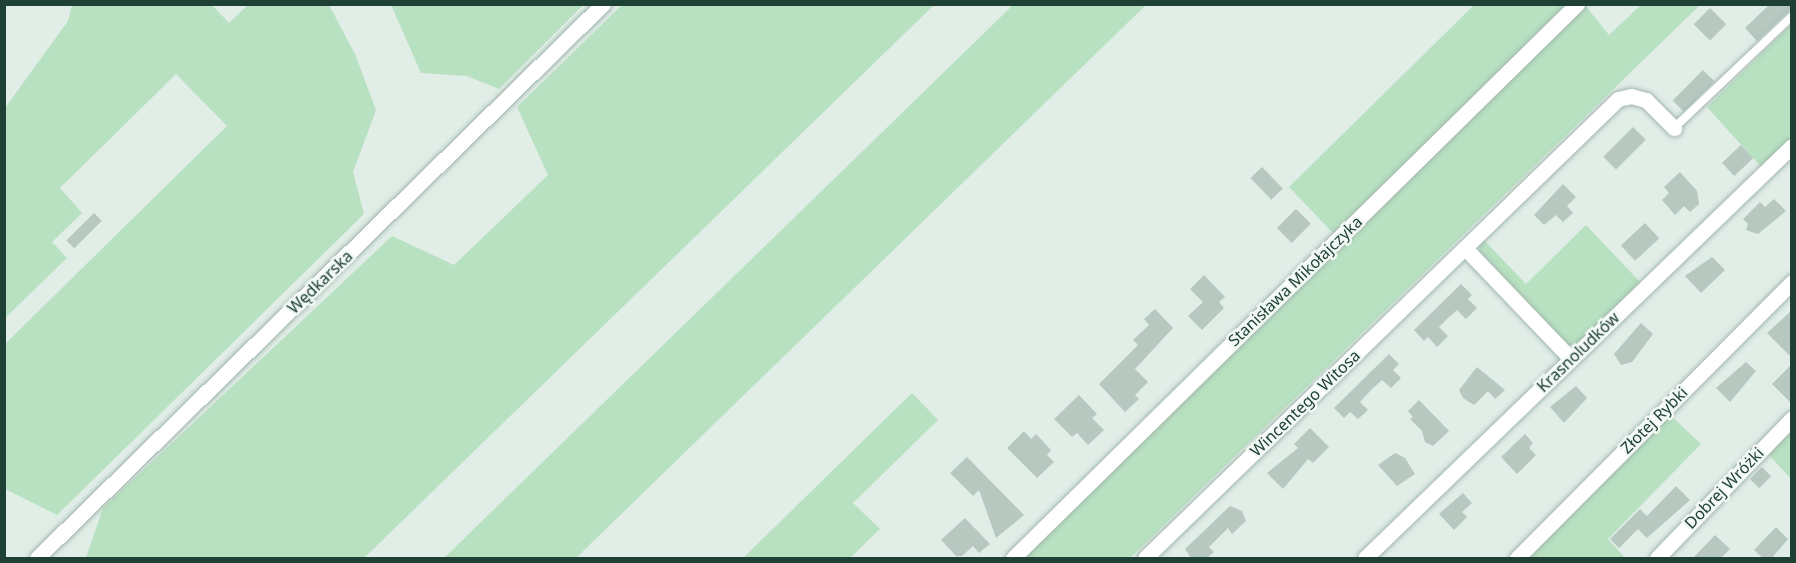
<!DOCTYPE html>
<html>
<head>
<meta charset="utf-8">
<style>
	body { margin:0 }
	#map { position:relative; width:1796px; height:563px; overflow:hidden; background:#e1ede7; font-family:"Noto Sans",sans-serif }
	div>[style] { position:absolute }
	.green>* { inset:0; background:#b7e1c0 }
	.building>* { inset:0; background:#b6c8c0; transform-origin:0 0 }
	.roads { filter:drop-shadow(0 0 2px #a3b6ae) drop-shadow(0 0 2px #a3b6ae) }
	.lane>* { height:8px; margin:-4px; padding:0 4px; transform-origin:4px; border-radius:4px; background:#fff }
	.street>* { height:15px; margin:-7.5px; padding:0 7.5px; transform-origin:7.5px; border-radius:7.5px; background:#fff }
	span { translate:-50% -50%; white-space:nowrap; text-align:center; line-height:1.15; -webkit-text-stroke:5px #f2f9f5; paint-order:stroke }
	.street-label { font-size:16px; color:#1f4035 }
	.frame { position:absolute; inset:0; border:6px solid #1f4035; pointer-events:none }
</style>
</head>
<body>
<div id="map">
	<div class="green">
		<div style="clip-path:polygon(72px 5px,212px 5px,229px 23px,248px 5px,329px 5px,355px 54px,376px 110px,353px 172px,364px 214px,57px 515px,5px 489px,5px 344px,227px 126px,176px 74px,60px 188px,82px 213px,52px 242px,67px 258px,5px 318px,5px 108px,68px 21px)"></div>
		<div style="clip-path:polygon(391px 5px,583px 5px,499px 89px,467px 76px,421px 73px)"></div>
		<div style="clip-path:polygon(622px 5px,934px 5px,364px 558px,86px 558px,103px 508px,392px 236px,454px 265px,548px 175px,517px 107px)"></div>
		<div style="clip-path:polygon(1013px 5px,1146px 5px,576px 558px,444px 558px)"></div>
		<div style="clip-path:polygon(1474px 5px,1567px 5px,1333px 233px,1289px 187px)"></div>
		<div style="clip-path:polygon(1585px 5px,1609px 35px,1641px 5px,1700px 5px,1130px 558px,1019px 558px)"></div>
		<div style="clip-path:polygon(1791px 25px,1791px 144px,1764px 170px,1707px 107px)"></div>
		<div style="clip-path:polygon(1586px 225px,1642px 284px,1578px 345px,1569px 345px,1480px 253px,1479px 243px,1482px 238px,1526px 284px)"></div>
		<div style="clip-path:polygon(912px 393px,938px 420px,853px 503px,880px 529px,850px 558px,743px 558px)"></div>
		<div style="clip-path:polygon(1669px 414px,1701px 444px,1608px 539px,1625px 558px,1525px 558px)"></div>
		<div style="clip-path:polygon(1791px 429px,1791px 479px,1768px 454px)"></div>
	</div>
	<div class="building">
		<div style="clip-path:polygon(1770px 4px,1791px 4px,1791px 9px,1757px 41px,1745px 28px)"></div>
		<div style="left:1710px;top:8px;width:23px;height:23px;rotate:45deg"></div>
		<div style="left:1703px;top:70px;width:16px;height:43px;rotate:45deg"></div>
		<div style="left:1633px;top:127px;width:18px;height:42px;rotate:45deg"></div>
		<div style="left:1741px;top:145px;width:18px;height:26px;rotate:47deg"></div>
		<div style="left:1262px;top:167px;width:30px;height:16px;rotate:46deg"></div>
		<div style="clip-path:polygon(1680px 172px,1697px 191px,1699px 204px,1690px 212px,1684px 206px,1675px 215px,1662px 200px,1669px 193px,1664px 187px)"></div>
		<div style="clip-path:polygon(1563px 184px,1576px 197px,1567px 206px,1573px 213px,1563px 222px,1556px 215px,1544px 225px,1534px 215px)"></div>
		<div style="clip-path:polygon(1774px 199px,1786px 211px,1758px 234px,1746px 230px,1748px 224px,1743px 219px,1760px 202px,1765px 207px)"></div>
		<div style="left:1296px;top:209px;width:21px;height:27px;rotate:45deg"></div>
		<div style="left:94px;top:213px;width:11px;height:39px;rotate:45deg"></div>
		<div style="left:1645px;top:223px;width:21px;height:33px;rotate:47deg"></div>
		<div style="clip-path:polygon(1712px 257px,1725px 270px,1701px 293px,1685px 276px)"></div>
		<div style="clip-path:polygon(1204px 275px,1225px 297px,1219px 302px,1224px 308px,1202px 330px,1188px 316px,1203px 302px,1190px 289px)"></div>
		<div style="clip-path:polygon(1461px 284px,1472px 295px,1468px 299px,1477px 308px,1466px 319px,1457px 310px,1448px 318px,1439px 327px,1448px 336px,1437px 347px,1428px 337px,1424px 341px,1414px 330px)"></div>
		<div style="clip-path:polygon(1155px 309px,1173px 328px,1135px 369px,1148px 382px,1135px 395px,1139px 399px,1125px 412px,1099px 384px,1138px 345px,1133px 340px,1149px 325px,1144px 319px)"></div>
		<div style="clip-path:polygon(1791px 311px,1791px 357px,1767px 333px)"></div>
		<div style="clip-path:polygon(1641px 323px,1653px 334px,1632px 362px,1621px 365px,1614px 354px)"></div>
		<div style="clip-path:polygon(1389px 354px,1399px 364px,1393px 370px,1401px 378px,1391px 388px,1382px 380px,1371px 390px,1360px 402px,1368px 410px,1358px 419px,1350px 412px,1344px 418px,1334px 408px)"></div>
		<div style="clip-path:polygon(1746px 362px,1756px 371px,1730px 402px,1716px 388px)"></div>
		<div style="clip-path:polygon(1791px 365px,1791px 403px,1772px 384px)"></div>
		<div style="clip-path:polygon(1477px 367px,1505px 390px,1495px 399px,1488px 391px,1474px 405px,1463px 398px,1459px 390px)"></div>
		<div style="clip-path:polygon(1576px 386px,1587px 398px,1564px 423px,1550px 407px)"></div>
		<div style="clip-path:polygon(1079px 395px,1097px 414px,1092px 418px,1104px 430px,1088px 445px,1077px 433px,1072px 437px,1054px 419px)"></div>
		<div style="clip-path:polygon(1419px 400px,1449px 431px,1433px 446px,1425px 442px,1422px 431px,1410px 419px,1413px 417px,1408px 411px)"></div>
		<div style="clip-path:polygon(1310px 428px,1329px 447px,1313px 463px,1308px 459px,1283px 489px,1267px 473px,1298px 448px,1294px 444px)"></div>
		<div style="clip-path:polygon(1024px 431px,1031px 439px,1036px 434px,1051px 450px,1047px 455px,1054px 462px,1037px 478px,1007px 448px)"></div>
		<div style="clip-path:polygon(1525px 434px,1533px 443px,1529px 448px,1536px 455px,1517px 474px,1501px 457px)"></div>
		<div style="clip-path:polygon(1395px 453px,1405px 458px,1415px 474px,1397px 486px,1378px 465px)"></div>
		<div style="clip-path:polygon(967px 457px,1024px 515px,996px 538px,979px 490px,973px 496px,950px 473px)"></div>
		<div style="left:1762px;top:467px;width:13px;height:17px;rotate:45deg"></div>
		<div style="clip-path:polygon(1676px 486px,1690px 500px,1647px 538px,1638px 529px,1619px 548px,1610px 539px,1640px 509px,1647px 516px)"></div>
		<div style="clip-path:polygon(1463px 493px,1472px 503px,1462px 512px,1467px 517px,1454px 530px,1439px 514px)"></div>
		<div style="clip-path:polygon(1230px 506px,1242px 511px,1246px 521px,1232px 534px,1228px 528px,1209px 547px,1214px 552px,1207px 558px,1191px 558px,1185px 549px)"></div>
		<div style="clip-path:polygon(965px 518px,990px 544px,979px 553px,973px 546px,962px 556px,956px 556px,941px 540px)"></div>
		<div style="clip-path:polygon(1776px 527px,1788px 539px,1772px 558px,1763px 558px,1754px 550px)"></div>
		<div style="clip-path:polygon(1715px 535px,1730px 549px,1721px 558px,1693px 558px)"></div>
	</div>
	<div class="roads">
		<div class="lane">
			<div style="left:1674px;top:128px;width:163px;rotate:-43.5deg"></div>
		</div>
		<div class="street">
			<div style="left:1465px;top:248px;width:153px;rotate:46.3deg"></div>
			<div style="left:37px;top:558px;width:792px;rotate:-44.39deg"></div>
			<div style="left:1013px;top:558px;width:791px;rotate:-44.49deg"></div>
			<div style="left:1145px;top:558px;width:659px;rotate:-44.14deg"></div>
			<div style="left:1618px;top:99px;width:13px;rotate:-13deg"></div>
			<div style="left:1631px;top:96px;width:16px;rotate:15deg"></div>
			<div style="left:1646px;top:100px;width:40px;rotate:45deg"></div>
			<div style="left:1365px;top:558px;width:593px;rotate:-43.98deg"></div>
			<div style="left:1517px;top:558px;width:390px;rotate:-45.1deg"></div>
			<div style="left:1657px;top:558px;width:194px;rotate:-46deg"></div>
		</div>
	</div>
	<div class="street-label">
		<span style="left:1295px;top:281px;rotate:-44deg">Stanisława Mikołajczyka</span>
		<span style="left:320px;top:282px;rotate:-44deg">Wędkarska</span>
		<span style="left:1578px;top:352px;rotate:-44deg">Krasnoludków</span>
		<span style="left:1305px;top:403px;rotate:-44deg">Wincentego Witosa</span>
		<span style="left:1654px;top:420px;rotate:-45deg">Złotej Rybki</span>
		<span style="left:1724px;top:488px;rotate:-46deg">Dobrej Wróżki</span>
	</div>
	<div class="frame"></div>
</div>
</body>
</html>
